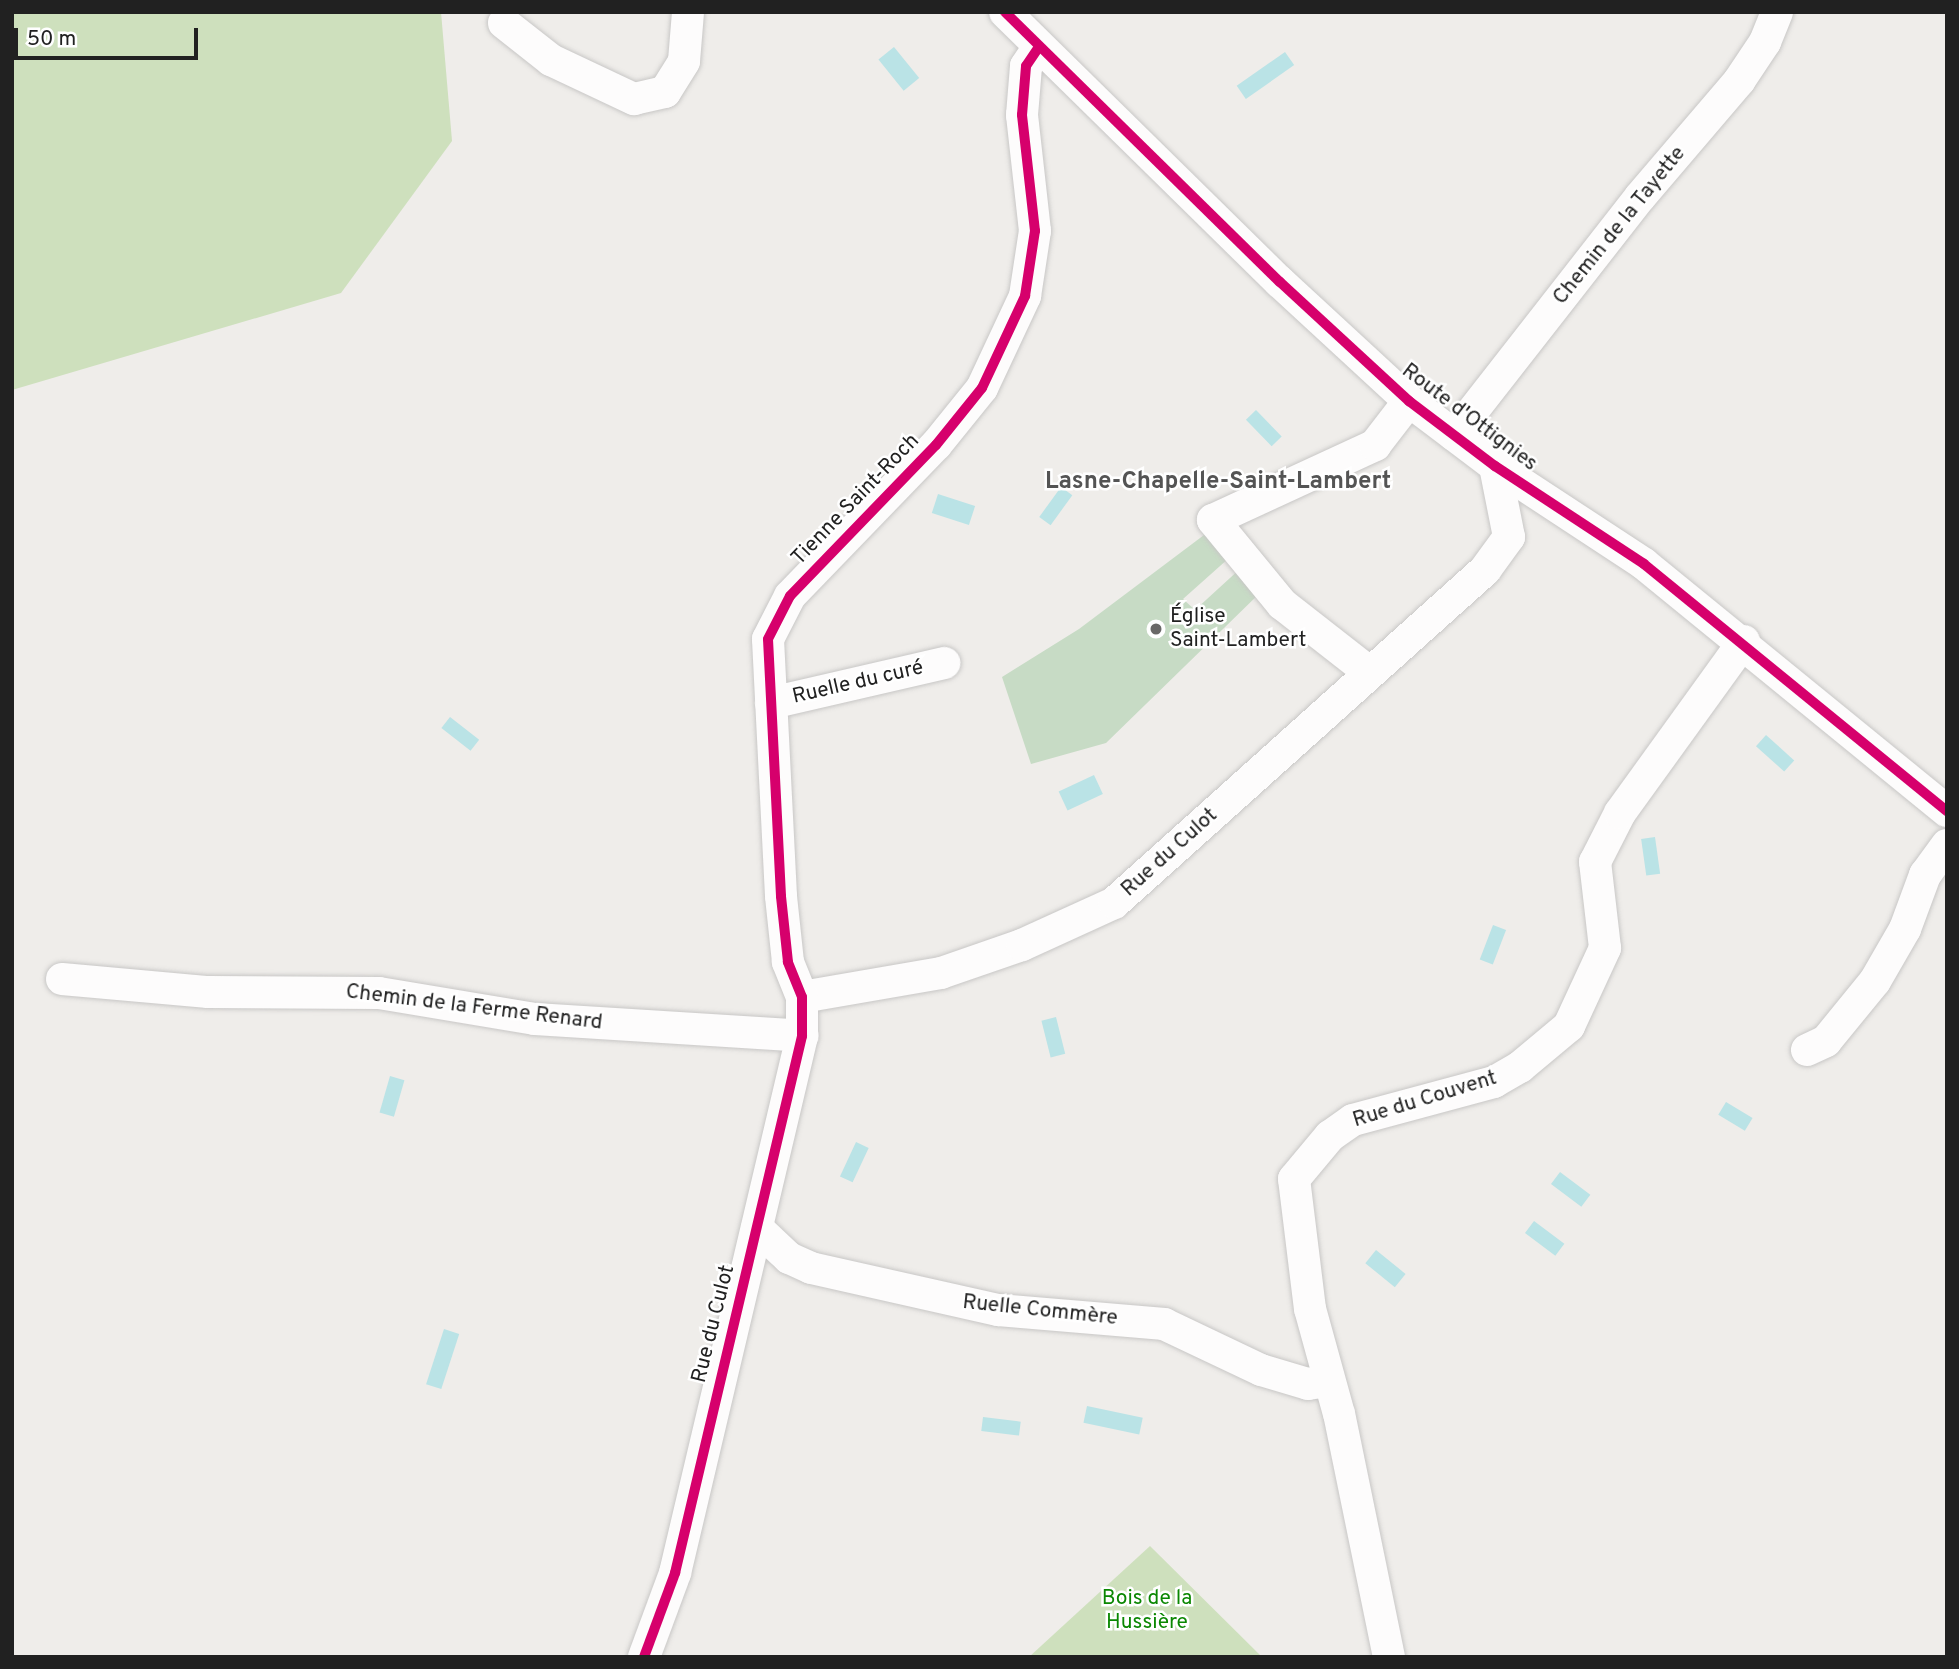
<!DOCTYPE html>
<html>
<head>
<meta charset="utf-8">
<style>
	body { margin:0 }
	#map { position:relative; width:1959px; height:1669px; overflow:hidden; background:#efedea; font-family:Overpass,sans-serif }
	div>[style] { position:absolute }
	.forest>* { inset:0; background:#cee0bd }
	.cemetery>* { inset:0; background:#c7dbc5 }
	.water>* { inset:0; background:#bae3e6; transform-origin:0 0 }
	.roads { filter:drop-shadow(0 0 2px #c8c7c6) drop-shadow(0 0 2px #c8c7c6) }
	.minor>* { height:32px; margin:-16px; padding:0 16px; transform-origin:16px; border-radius:16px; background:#fdfcfc }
	.cycleway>* { height:10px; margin:-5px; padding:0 5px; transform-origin:5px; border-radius:5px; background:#d6006c }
	.dots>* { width:19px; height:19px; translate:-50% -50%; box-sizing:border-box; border:4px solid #fff; border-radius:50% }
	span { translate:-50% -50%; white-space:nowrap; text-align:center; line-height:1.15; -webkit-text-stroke:5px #fff; paint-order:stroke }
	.street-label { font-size:21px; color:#212121 }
	.poi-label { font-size:21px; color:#212121 }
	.left { translate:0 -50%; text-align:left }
	.park-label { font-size:21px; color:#0a8702 }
	.quarter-label { font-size:24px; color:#545454; font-weight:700 }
	.frame { position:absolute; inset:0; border:14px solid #212121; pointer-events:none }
	.scale { position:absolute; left:14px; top:28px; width:184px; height:32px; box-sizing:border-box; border:4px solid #212121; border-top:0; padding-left:9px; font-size:21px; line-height:24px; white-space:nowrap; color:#212121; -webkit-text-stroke:5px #fff; paint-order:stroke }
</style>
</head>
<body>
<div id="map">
	<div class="forest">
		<div style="clip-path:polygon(12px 12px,441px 12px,452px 141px,341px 293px,12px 390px)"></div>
		<div style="clip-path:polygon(1150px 1546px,1262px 1657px,1029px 1657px)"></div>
	</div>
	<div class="cemetery">
		<div style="clip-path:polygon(1208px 532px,1229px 558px,1183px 599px,1195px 610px,1242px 567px,1263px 590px,1106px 743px,1031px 764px,1002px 677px,1079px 629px)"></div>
	</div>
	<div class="water">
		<div style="left:894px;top:47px;width:40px;height:20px;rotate:51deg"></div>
		<div style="left:1285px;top:52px;width:16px;height:59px;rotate:55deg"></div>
		<div style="left:1256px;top:410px;width:37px;height:14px;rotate:46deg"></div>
		<div style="left:1061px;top:487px;width:14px;height:37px;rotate:36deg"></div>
		<div style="left:938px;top:494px;width:39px;height:20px;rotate:18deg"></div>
		<div style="left:450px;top:717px;width:37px;height:14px;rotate:38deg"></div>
		<div style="left:1766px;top:735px;width:38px;height:15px;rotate:42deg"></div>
		<div style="left:1094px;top:775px;width:21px;height:39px;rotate:65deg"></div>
		<div style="left:1655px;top:837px;width:37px;height:14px;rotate:82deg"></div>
		<div style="left:1493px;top:925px;width:14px;height:37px;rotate:21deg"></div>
		<div style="left:1056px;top:1017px;width:38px;height:15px;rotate:76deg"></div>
		<div style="left:390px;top:1076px;width:15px;height:38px;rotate:16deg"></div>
		<div style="left:1726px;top:1102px;width:31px;height:15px;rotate:31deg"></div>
		<div style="left:856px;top:1142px;width:14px;height:38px;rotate:25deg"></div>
		<div style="left:1560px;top:1172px;width:38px;height:15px;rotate:37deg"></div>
		<div style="left:1534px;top:1221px;width:38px;height:15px;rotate:37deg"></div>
		<div style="left:1376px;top:1250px;width:38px;height:17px;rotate:39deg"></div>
		<div style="left:444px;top:1329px;width:16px;height:58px;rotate:18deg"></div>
		<div style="left:1087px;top:1406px;width:57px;height:17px;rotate:12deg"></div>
		<div style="left:983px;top:1417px;width:38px;height:14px;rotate:7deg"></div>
	</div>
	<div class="roads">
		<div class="minor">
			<div style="left:1005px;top:12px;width:385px;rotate:44.5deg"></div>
			<div style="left:1280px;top:282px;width:176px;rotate:42.7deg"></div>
			<div style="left:1409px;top:401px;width:108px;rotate:37.1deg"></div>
			<div style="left:1495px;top:466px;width:178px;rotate:33.3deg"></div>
			<div style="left:1644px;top:564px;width:391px;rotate:39.2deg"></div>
			<div style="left:504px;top:23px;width:60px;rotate:38.2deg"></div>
			<div style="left:551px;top:60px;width:92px;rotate:25.2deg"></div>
			<div style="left:634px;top:99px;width:32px;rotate:-13deg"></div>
			<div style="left:665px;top:92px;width:36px;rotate:-58deg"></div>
			<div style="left:684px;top:61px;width:49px;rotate:-85.3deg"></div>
			<div style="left:1454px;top:435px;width:302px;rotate:-52deg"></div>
			<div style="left:1640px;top:197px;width:153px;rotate:-49.5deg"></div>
			<div style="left:1739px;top:81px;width:47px;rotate:-56.3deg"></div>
			<div style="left:1765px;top:42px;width:32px;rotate:-68deg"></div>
			<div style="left:1369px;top:672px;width:110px;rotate:-142deg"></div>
			<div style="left:1282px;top:604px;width:109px;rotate:-129.4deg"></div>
			<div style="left:1213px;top:520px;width:179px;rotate:-24.8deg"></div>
			<div style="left:1375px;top:445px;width:56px;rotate:-52.3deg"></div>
			<div style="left:771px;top:703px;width:178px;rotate:-13deg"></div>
			<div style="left:62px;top:979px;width:147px;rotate:5.1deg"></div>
			<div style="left:208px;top:992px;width:171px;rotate:0.3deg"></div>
			<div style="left:379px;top:993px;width:158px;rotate:9.5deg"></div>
			<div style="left:535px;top:1019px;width:268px;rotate:3.6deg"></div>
			<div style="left:802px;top:997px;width:141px;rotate:-9.8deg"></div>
			<div style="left:941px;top:973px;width:86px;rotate:-19.1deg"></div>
			<div style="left:1022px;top:945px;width:101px;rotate:-24.5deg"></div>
			<div style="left:1114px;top:903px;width:499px;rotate:-41.9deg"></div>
			<div style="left:1485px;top:570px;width:41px;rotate:-54deg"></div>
			<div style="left:1509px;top:537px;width:72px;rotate:-101.2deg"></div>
			<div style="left:1807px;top:1050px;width:21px;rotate:-25deg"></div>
			<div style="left:1826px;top:1041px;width:77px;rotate:-50.8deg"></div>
			<div style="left:1875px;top:981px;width:60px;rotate:-60deg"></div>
			<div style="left:1905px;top:929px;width:58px;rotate:-69.7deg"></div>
			<div style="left:1925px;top:875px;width:37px;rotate:-54deg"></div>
			<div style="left:757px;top:1228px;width:44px;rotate:43.2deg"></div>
			<div style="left:789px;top:1258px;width:24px;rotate:24deg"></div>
			<div style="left:811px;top:1268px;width:192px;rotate:12.7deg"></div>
			<div style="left:998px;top:1310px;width:167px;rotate:4.8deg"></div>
			<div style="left:1164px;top:1324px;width:107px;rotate:25.4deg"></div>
			<div style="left:1261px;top:1370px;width:49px;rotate:16.6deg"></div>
			<div style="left:1308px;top:1384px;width:20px;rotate:-9deg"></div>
			<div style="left:644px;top:1657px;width:90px;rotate:-69.7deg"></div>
			<div style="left:675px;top:1573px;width:552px;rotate:-76.69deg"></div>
			<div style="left:802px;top:1036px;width:39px;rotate:-90deg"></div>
			<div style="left:802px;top:997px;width:38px;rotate:-112deg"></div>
			<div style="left:788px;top:962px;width:66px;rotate:-96.1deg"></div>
			<div style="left:781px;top:896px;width:257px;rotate:-92.9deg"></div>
			<div style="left:768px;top:639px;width:48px;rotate:-62.9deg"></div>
			<div style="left:790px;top:596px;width:210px;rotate:-46deg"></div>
			<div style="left:936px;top:445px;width:73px;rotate:-51.1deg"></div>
			<div style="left:982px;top:388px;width:102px;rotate:-64.9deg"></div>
			<div style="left:1025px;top:296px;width:66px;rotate:-81.3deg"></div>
			<div style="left:1035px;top:231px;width:117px;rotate:-96.4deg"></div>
			<div style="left:1022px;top:115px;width:49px;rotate:-85.3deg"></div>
			<div style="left:1026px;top:66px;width:23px;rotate:-56deg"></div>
			<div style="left:1389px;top:1657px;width:248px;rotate:-101.6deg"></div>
			<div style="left:1339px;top:1414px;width:109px;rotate:-105.4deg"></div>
			<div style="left:1310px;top:1309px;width:131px;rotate:-97deg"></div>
			<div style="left:1294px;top:1179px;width:56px;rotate:-50.1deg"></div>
			<div style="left:1330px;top:1136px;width:28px;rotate:-35deg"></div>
			<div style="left:1353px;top:1120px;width:146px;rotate:-15.1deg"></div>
			<div style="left:1494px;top:1082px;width:30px;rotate:-30deg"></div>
			<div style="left:1520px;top:1067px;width:64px;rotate:-39.9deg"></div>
			<div style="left:1569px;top:1026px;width:86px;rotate:-65.2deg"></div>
			<div style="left:1605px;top:948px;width:87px;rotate:-96.6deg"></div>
			<div style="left:1595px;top:862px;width:55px;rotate:-63deg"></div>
			<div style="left:1620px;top:813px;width:212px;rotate:-54.2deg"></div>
		</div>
	</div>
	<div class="cycleway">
		<div style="left:1005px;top:12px;width:385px;rotate:44.5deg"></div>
		<div style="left:1280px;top:282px;width:176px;rotate:42.7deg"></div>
		<div style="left:1409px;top:401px;width:108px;rotate:37.1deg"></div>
		<div style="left:1495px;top:466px;width:178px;rotate:33.3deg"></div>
		<div style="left:1644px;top:564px;width:391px;rotate:39.2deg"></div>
		<div style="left:644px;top:1657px;width:90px;rotate:-69.7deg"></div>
		<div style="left:675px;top:1573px;width:552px;rotate:-76.69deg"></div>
		<div style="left:802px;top:1036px;width:39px;rotate:-90deg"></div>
		<div style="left:802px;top:997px;width:38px;rotate:-112deg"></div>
		<div style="left:788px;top:962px;width:66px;rotate:-96.1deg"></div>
		<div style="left:781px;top:896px;width:257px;rotate:-92.9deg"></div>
		<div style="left:768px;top:639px;width:48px;rotate:-62.9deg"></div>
		<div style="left:790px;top:596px;width:210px;rotate:-46deg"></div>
		<div style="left:936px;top:445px;width:73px;rotate:-51.1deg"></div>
		<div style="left:982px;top:388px;width:102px;rotate:-64.9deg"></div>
		<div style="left:1025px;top:296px;width:66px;rotate:-81.3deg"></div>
		<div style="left:1035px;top:231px;width:117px;rotate:-96.4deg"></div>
		<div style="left:1022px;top:115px;width:49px;rotate:-85.3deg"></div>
		<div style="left:1026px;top:66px;width:23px;rotate:-56deg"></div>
	</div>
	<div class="dots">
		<div style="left:1156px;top:629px;background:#696867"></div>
	</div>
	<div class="street-label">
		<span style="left:1620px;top:226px;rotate:-51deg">Chemin de la Tayette</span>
		<span style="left:1469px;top:418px;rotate:37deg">Route d'Ottignies</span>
		<span style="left:856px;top:500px;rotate:-46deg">Tienne Saint-Roch</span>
		<span style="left:858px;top:683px;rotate:-13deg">Ruelle du curé</span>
		<span style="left:1170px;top:853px;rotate:-42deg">Rue du Culot</span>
		<span style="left:474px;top:1008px;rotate:7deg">Chemin de la Ferme Renard</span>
		<span style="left:1425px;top:1100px;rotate:-17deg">Rue du Couvent</span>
		<span style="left:1040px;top:1311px;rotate:6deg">Ruelle Commère</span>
		<span style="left:714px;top:1324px;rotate:-76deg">Rue du Culot</span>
	</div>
	<div class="poi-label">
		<span class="left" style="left:1170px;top:629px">Église<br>Saint-Lambert</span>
	</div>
	<div class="park-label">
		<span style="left:1147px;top:1611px">Bois de la<br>Hussière</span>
	</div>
	<div class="quarter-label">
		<span style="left:1218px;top:483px">Lasne-Chapelle-Saint-Lambert</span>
	</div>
	<div class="frame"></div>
	<div class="scale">50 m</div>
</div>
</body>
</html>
